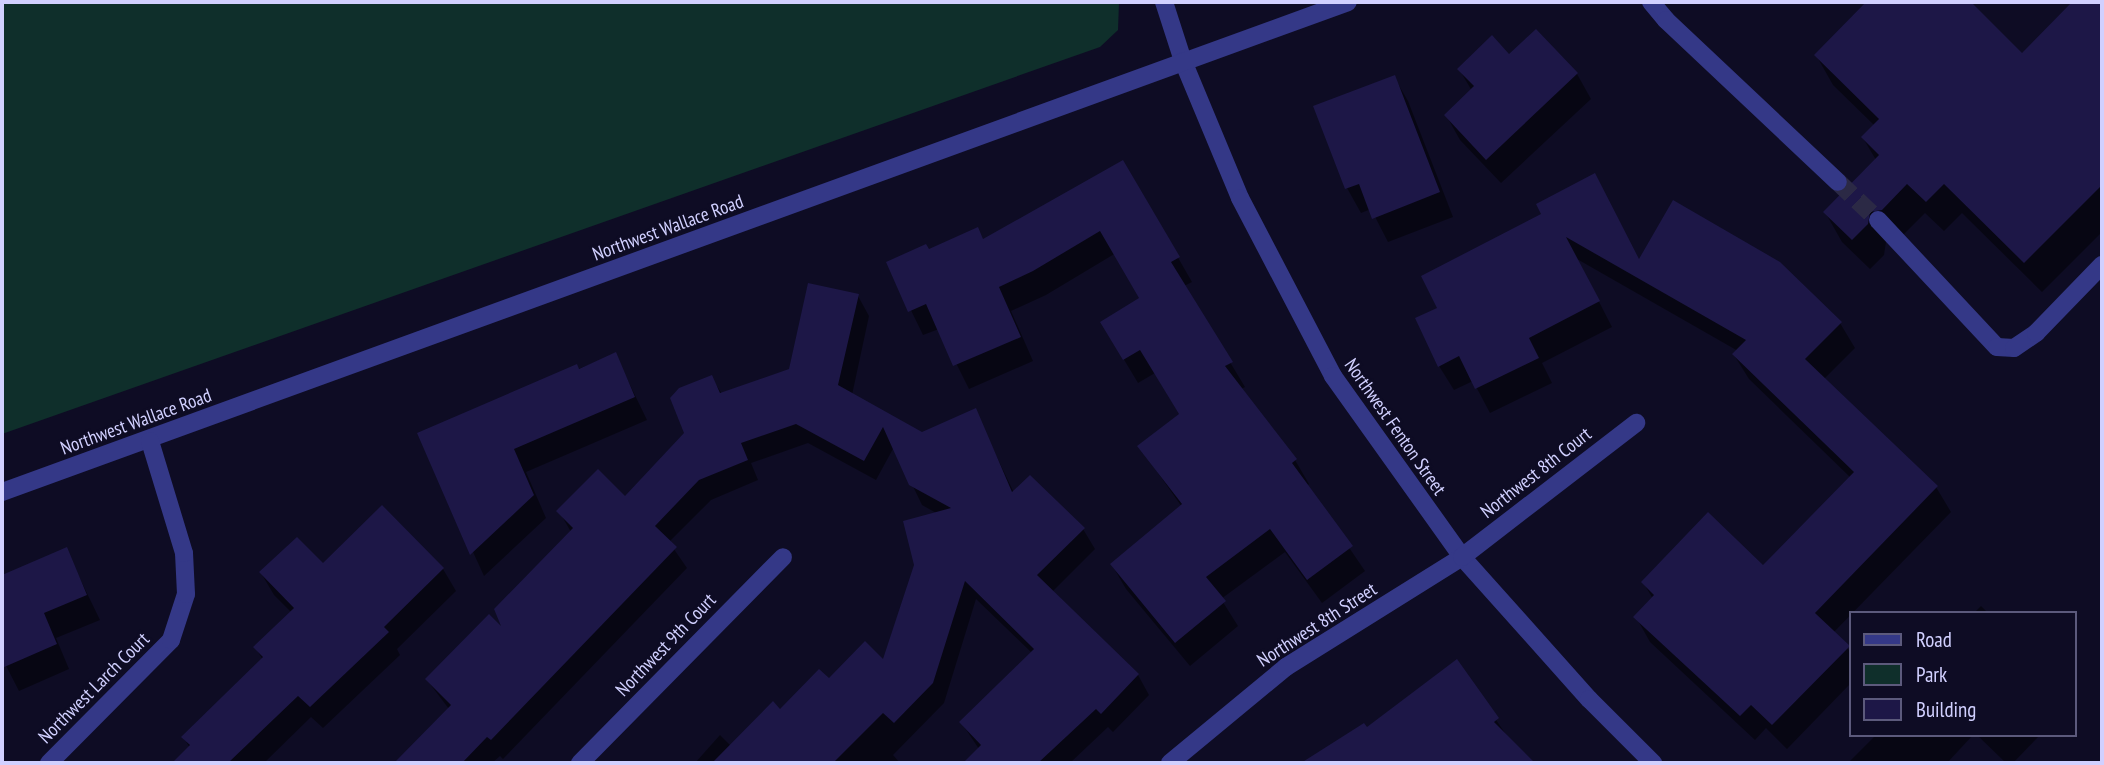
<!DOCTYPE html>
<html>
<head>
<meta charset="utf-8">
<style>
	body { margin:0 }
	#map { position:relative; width:2104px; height:765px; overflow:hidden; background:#0e0c24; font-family:"PT Sans Narrow",sans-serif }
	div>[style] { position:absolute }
	.green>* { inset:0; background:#0f2f2b }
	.shadow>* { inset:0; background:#0007 }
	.building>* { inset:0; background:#1d1747 }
	.minor-tunnel>* { height:18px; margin-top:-9px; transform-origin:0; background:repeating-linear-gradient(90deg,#2b2945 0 18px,transparent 0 27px) }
	.path>* { height:4.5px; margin-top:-2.25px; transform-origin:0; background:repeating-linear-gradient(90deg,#25bea8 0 3.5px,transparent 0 8.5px) }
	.minor>* { height:18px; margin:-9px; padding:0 9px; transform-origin:9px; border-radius:9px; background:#343887 }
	span { translate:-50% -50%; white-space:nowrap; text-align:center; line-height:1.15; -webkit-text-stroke:5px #0e0c24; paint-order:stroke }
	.street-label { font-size:19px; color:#d1d0ff }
	.frame { position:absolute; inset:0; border:4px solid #d1d0ff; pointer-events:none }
	.legend { position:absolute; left:1849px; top:611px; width:228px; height:126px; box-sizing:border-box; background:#0e0c24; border:2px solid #5c5a7c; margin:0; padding:9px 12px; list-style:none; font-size:21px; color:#d1d0ff }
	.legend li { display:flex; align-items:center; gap:14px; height:35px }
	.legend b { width:35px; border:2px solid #5c5a7c }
</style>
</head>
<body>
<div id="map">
	<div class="green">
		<div style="clip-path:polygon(2px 2px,1119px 2px,1118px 30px,1100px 47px,2px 434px)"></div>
	</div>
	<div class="shadow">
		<div style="clip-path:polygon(1869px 2px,1968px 2px,2022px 55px,2074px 2px,2102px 2px,2102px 232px,2042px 292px,1962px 213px,1944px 231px,1925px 213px,1899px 239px,1886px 242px,1884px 255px,1870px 269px,1842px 242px,1825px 212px,1876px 160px,1863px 138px,1875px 126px,1833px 85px,1816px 55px)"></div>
		<div style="clip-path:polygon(1509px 56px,1577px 74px,1591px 99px,1501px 183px,1460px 140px,1446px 115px,1472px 91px,1459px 69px)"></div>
		<div style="clip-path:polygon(1394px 77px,1408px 101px,1453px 217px,1388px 242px,1371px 209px,1361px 213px,1347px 188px,1315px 107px)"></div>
		<div style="clip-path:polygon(1123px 162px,1192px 282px,1184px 286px,1245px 387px,1241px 389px,1295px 460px,1309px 484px,1307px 486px,1365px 571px,1322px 603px,1285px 552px,1221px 599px,1238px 626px,1190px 666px,1126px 589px,1112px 565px,1182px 507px,1139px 446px,1180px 415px,1155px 373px,1138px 383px,1102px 323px,1142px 298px,1116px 253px,1046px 295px,1011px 311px,1033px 361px,969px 389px,939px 329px,923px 335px,888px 263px,928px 251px,984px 241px)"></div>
		<div style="clip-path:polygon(1544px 214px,1640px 261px,1840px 323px,1855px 348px,1824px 379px,1936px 487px,1951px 512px,1833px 633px,1850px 651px,1850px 684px,1787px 749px,1766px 728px,1755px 740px,1650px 642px,1636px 617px,1653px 599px,1643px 582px,1763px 568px,1851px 478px,1749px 379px,1734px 355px,1738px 351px,1577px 259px,1612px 327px,1542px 363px,1552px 383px,1490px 413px,1473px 381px,1454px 390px,1439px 366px,1439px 308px)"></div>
		<div style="clip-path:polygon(858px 296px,869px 316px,852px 395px,922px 434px,975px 411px,1014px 493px,1083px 529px,1095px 549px,1052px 592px,1138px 675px,1149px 695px,1113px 732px,1108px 727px,1070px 763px,965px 763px,979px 749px,961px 722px,1032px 653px,976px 599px,944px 703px,893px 755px,900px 763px,695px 763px,720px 735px,731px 746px,829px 680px,884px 662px,938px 514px,922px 505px,894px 447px,876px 480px,808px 443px,751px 463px,758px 480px,711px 500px,669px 542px,687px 568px,503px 759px,500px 756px,492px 763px,398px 763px,449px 709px,427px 680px,506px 633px,571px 532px,559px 511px,625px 498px,686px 433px,711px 377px,722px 394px,790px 370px)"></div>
		<div style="clip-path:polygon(615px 354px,647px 420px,526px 472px,546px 518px,484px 576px,419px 434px)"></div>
		<div style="clip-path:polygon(382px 507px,443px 569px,456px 591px,397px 649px,400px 655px,323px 728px,311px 717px,264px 763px,175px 763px,190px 748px,183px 737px,263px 660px,255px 647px,292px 613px,274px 595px,261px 573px,322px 566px)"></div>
		<div style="clip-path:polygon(66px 550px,100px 620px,56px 638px,69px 669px,19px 691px,2px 658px,2px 577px)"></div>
		<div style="clip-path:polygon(1981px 606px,1988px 613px,1974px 613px)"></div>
		<div style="clip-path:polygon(1457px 662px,1511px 742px,1533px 763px,1308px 763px,1319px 754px,1367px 730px)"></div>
		<div style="clip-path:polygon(1876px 735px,1973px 735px,1947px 763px,1848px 763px)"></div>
		<div style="clip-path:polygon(1977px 735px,2040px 735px,2013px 763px,2006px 763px)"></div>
	</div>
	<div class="building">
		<div style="clip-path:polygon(1866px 2px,1971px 2px,2022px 53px,2072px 2px,2102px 2px,2102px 185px,2024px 263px,1944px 184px,1926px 202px,1907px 184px,1882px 210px,1870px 212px,1868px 224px,1852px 240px,1823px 212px,1879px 155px,1861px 137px,1879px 119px,1814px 55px)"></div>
		<div style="clip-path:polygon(1536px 29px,1578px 73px,1486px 160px,1444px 115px,1474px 86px,1457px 69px,1492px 35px,1509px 54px)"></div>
		<div style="clip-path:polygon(1395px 75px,1440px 192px,1372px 219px,1359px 184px,1345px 189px,1313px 106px)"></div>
		<div style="clip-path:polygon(1123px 160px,1180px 257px,1171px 262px,1233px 362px,1225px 366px,1297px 459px,1292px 463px,1353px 546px,1307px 580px,1270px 529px,1206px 577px,1226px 601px,1175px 643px,1110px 564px,1182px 504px,1137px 446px,1179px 414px,1140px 350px,1123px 360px,1100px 322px,1139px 298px,1100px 231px,1033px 271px,999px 287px,1021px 337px,953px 366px,926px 304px,908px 312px,886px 262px,926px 244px,929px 249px,978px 227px,983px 239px)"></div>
		<div style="clip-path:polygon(1595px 173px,1639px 259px,1673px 200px,1780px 262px,1842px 322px,1805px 359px,1938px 486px,1815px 613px,1850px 646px,1772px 725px,1751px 705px,1740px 716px,1633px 617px,1654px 595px,1641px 582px,1708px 512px,1763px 565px,1854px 472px,1732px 354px,1746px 340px,1566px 237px,1600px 301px,1529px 338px,1539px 358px,1475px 389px,1459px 356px,1438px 367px,1415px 318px,1437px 308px,1421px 276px,1541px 214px,1536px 204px)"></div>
		<div style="clip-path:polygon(808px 283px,859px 294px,838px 385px,922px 432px,976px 408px,1012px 492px,1030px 475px,1085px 528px,1037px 575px,1139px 674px,1101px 714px,1096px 709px,1038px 763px,963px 763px,981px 745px,959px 722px,1034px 649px,965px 581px,933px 683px,894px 723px,883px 713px,833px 763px,712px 763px,773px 701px,780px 709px,819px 669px,829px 678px,865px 641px,883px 659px,914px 565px,903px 521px,951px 508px,909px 485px,883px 427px,864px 461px,796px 424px,741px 443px,748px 460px,699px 480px,655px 526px,677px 547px,491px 740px,487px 737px,462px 763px,394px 763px,451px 705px,425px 679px,489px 614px,501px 626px,494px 609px,573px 528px,556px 511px,598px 469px,625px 496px,684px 433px,670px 398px,679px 388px,712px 375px,720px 393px,789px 369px)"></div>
		<div style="clip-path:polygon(616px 352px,635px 397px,514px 449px,534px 495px,470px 555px,417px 433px,577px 364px,579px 369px)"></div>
		<div style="clip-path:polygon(382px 505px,444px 568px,384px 627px,389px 632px,310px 707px,298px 696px,228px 763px,172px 763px,190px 745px,181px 737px,263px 657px,253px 647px,294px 608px,259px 572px,297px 537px,323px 563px)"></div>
		<div style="clip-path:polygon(67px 547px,87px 595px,44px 613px,57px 644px,2px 668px,2px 575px)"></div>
		<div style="clip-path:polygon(1457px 659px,1499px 718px,1494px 722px,1535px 763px,1301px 763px,1364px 723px,1367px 727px)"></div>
	</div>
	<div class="minor-tunnel">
		<div style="left:1838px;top:182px;width:55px;rotate:43.5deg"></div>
	</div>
	<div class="path">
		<div style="left:2px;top:2px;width:1px"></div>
	</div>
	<div class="minor">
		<div style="left:1164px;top:2px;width:62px;rotate:72.1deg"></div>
		<div style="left:1183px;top:61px;width:148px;rotate:67.4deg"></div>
		<div style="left:1240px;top:198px;width:201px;rotate:62.4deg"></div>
		<div style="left:1333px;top:376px;width:222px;rotate:54.5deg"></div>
		<div style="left:1462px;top:557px;width:191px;rotate:48.2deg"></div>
		<div style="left:1589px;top:699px;width:91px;rotate:45deg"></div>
		<div style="left:1651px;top:2px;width:23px;rotate:50deg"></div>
		<div style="left:1666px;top:20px;width:236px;rotate:43.3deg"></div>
		<div style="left:1878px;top:220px;width:174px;rotate:46.9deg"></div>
		<div style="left:1997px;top:347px;width:17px;rotate:3deg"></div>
		<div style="left:2014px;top:348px;width:27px;rotate:-34deg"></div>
		<div style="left:2036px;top:333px;width:95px;rotate:-45.9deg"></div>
		<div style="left:2px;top:492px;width:1432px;rotate:-20deg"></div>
		<div style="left:49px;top:763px;width:173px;rotate:-45.2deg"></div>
		<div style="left:171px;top:640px;width:48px;rotate:-71.9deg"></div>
		<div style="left:186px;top:594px;width:41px;rotate:-92.8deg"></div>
		<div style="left:184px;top:553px;width:117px;rotate:-106.9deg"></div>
		<div style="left:580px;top:763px;width:289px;rotate:-45.4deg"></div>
		<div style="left:1170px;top:763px;width:151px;rotate:-39.6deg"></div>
		<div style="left:1286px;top:667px;width:208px;rotate:-32deg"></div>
		<div style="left:1462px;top:557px;width:220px;rotate:-37.6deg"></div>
	</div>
	<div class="street-label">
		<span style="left:668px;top:228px;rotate:-20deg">Northwest Wallace Road</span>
		<span style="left:136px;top:422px;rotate:-20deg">Northwest Wallace Road</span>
		<span style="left:1395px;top:427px;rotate:55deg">Northwest Fenton Street</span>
		<span style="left:1536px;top:473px;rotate:-38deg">Northwest 8th Court</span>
		<span style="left:1317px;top:625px;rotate:-33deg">Northwest 8th Street</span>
		<span style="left:666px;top:645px;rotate:-46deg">Northwest 9th Court</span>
		<span style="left:94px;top:688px;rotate:-45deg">Northwest Larch Court</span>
	</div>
	<div class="frame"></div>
	<ul class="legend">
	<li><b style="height:9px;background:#343887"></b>Road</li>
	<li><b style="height:19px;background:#0f2f2b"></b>Park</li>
	<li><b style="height:19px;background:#1d1747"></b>Building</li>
	</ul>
</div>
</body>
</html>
